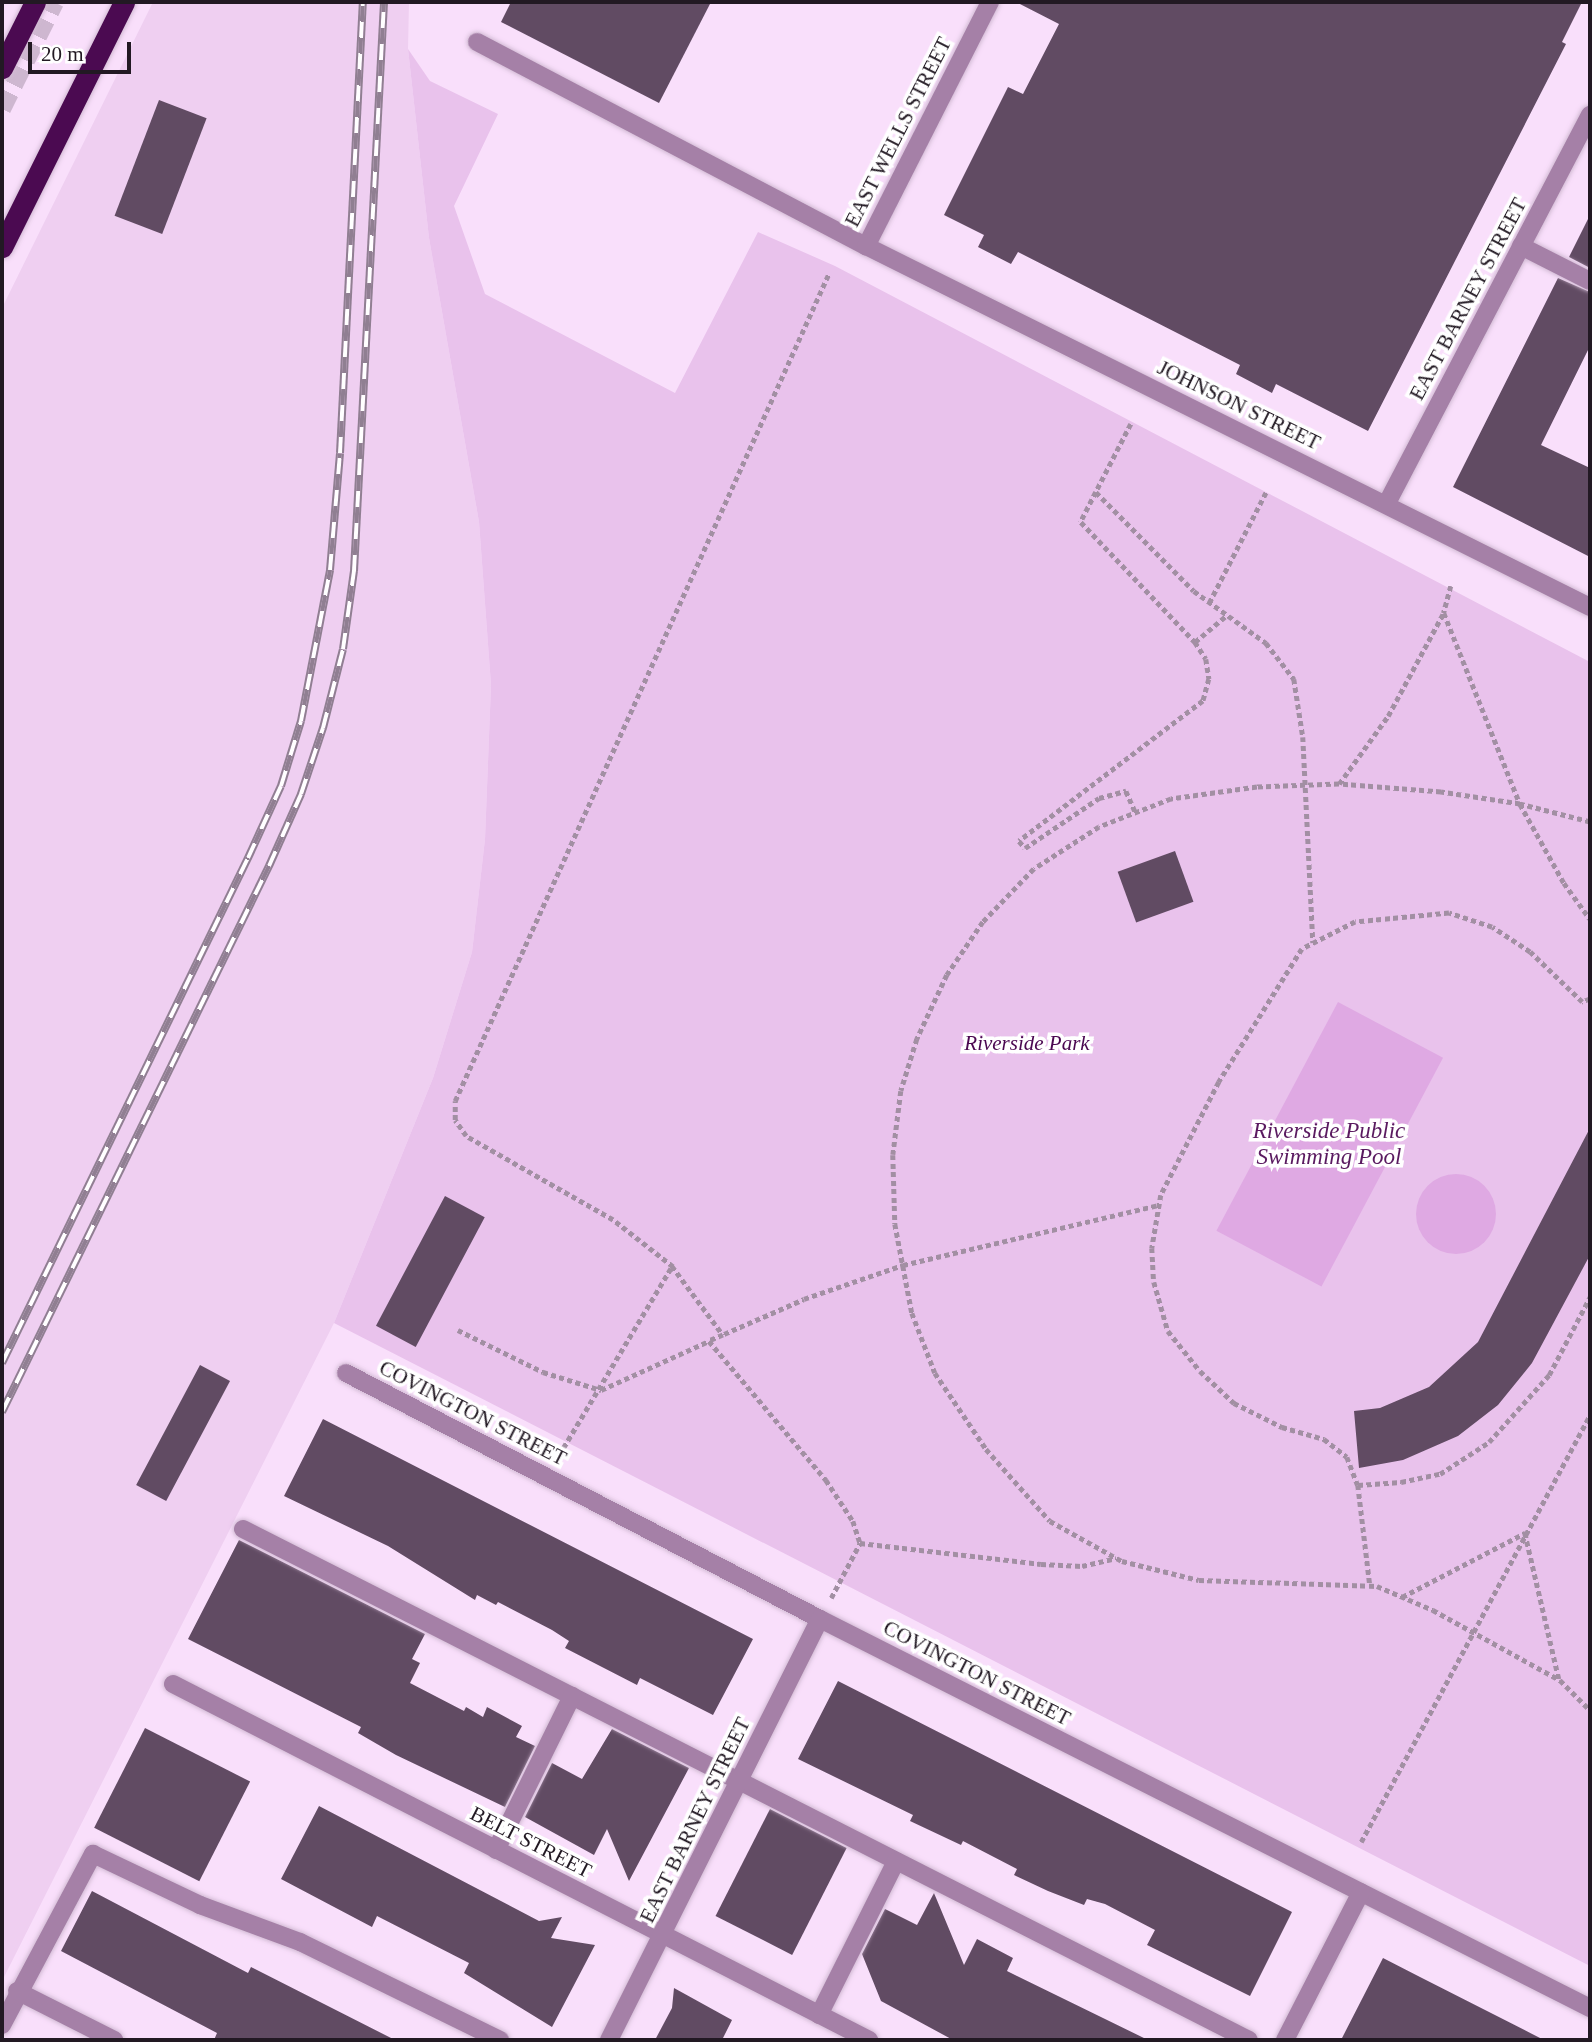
<!DOCTYPE html>
<html>
<head>
<meta charset="utf-8">
<style>
	body { margin:0 }
	#map { position:relative; width:1592px; height:2042px; overflow:hidden; background:#f9dffb; font-family:Georgia,serif }
	div>[style] { position:absolute }
	.built>* { inset:0; background:#efcff1 }
	.green>* { inset:0; background:#e9c2ec }
	.water>* { inset:0; background:#dfa9e3; transform-origin:0 0 }
	.round { border-radius:50% }
	.building>* { inset:0; background:#614b63; transform-origin:0 0 }
	.primary-tunnel>* { height:18px; margin-top:-9px; transform-origin:0; background:repeating-linear-gradient(90deg,#ceb7d0 0 18px,transparent 0 27px) }
	.path>* { height:4.5px; margin-top:-2.25px; transform-origin:0; background:repeating-linear-gradient(90deg,#a28fa3 0 5px,transparent 0 8.5px) }
	.roads { filter:drop-shadow(0 0 2px #d2bbd4) drop-shadow(0 0 2px #d2bbd4) }
	.service>* { height:18px; margin:-9px; padding:0 9px; transform-origin:9px; border-radius:9px; background:#a580a7 }
	.minor>* { height:18px; margin:-9px; padding:0 9px; transform-origin:9px; border-radius:9px; background:#a580a7 }
	.motorway>* { height:21px; margin:-10.5px; padding:0 10.5px; transform-origin:10.5px; border-radius:10.5px; background:#4b0a51 }
	.rail>* { height:8px; margin-top:-4px; transform-origin:0; background:repeating-linear-gradient(90deg,#fff 0 16px,#907f92 0 32px); box-sizing:border-box; border-block:2px solid #907f92 }
	span { translate:-50% -50%; white-space:nowrap; text-align:center; line-height:1.15; -webkit-text-stroke:7px #fff; paint-order:stroke }
	.street-label { font-size:21px; color:#221923 }
	.park-label { font-size:21px; color:#4b0851; font-style:italic }
	.water-label { font-size:23px; color:#5a1a60; font-style:italic }
	.frame { position:absolute; inset:0; border:4px solid #221923; pointer-events:none }
	.scale { position:absolute; left:28px; top:42px; width:103px; height:32px; box-sizing:border-box; border:4px solid #221923; border-top:0; padding-left:9px; font-size:21px; line-height:24px; white-space:nowrap; color:#221923; -webkit-text-stroke:5px #fff; paint-order:stroke }
</style>
</head>
<body>
<div id="map">
	<div class="built">
		<div style="clip-path:polygon(153px 2px,409px 2px,408px 49px,429px 238px,479px 522px,491px 685px,485px 839px,472px 952px,433px 1078px,334px 1323px,2px 1981px,2px 308px)"></div>
	</div>
	<div class="green">
		<div style="clip-path:polygon(408px 49px,430px 81px,498px 114px,454px 206px,485px 294px,675px 393px,758px 232px,835px 266px,1590px 662px,1590px 1966px,334px 1323px,433px 1078px,472px 952px,485px 839px,491px 685px,479px 522px,429px 238px)"></div>
	</div>
	<div class="water">
		<div style="left:1338px;top:1002px;width:119px;height:259px;rotate:28deg"></div>
		<div class="round" style="left:1416px;top:1174px;width:80px;height:80px"></div>
	</div>
	<div class="building">
		<div style="clip-path:polygon(511px 2px,711px 2px,659px 103px,501px 22px)"></div>
		<div style="clip-path:polygon(1016px 2px,1582px 2px,1562px 42px,1566px 44px,1368px 431px,1276px 384px,1272px 393px,1236px 374px,1240px 365px,1018px 252px,1011px 264px,978px 247px,984px 235px,944px 215px,1008px 87px,1023px 94px,1059px 24px)"></div>
		<div style="left:159px;top:100px;width:51px;height:124px;rotate:21deg"></div>
		<div style="clip-path:polygon(1590px 215px,1590px 268px,1569px 257px)"></div>
		<div style="clip-path:polygon(1558px 278px,1590px 292px,1590px 346px,1541px 445px,1590px 468px,1590px 557px,1453px 487px)"></div>
		<div style="left:1175px;top:851px;width:54px;height:61px;rotate:70deg"></div>
		<div style="clip-path:polygon(1590px 1128px,1590px 1255px,1532px 1363px,1498px 1405px,1458px 1436px,1403px 1460px,1359px 1468px,1354px 1411px,1380px 1408px,1429px 1387px,1478px 1342px)"></div>
		<div style="left:445px;top:1196px;width:45px;height:147px;rotate:28deg"></div>
		<div style="left:200px;top:1365px;width:34px;height:136px;rotate:28deg"></div>
		<div style="clip-path:polygon(323px 1419px,753px 1639px,713px 1715px,640px 1678px,637px 1685px,565px 1648px,569px 1641px,552px 1630px,498px 1602px,496px 1605px,477px 1595px,475px 1600px,388px 1546px,284px 1496px)"></div>
		<div style="clip-path:polygon(239px 1540px,425px 1634px,412px 1659px,420px 1663px,410px 1683px,464px 1711px,466px 1707px,483px 1717px,487px 1707px,522px 1726px,516px 1737px,535px 1746px,505px 1807px,396px 1755px,358px 1733px,361px 1727px,188px 1639px)"></div>
		<div style="clip-path:polygon(838px 1681px,1292px 1912px,1250px 1996px,1147px 1945px,1155px 1930px,1105px 1904px,1087px 1899px,1084px 1905px,1048px 1891px,1014px 1875px,1017px 1869px,963px 1841px,961px 1845px,910px 1821px,913px 1815px,798px 1759px)"></div>
		<div style="left:145px;top:1728px;width:118px;height:112px;rotate:27deg"></div>
		<div style="clip-path:polygon(612px 1729px,689px 1768px,629px 1881px,607px 1829px,594px 1855px,525px 1817px,552px 1763px,582px 1779px)"></div>
		<div style="clip-path:polygon(319px 1806px,539px 1921px,562px 1917px,551px 1938px,595px 1945px,552px 2027px,464px 1973px,469px 1963px,377px 1916px,372px 1927px,281px 1879px)"></div>
		<div style="left:770px;top:1809px;width:86px;height:120px;rotate:27deg"></div>
		<div style="clip-path:polygon(92px 1891px,248px 1973px,251px 1967px,395px 2040px,214px 2040px,217px 2033px,61px 1951px)"></div>
		<div style="clip-path:polygon(934px 1893px,964px 1965px,977px 1939px,1013px 1958px,1007px 1971px,1148px 2040px,953px 2040px,881px 2001px,862px 1954px,885px 1909px,917px 1925px)"></div>
		<div style="clip-path:polygon(1383px 1958px,1420px 1977px,1544px 2040px,1341px 2040px)"></div>
		<div style="clip-path:polygon(674px 1988px,732px 2020px,722px 2040px,655px 2040px,672px 2008px)"></div>
	</div>
	<div class="primary-tunnel">
		<div style="left:2px;top:109px;width:119px;rotate:-63.6deg"></div>
	</div>
	<div class="path">
		<div style="left:1131px;top:424px;width:76px;rotate:117.2deg"></div>
		<div style="left:1096px;top:492px;width:139px;rotate:45.3deg"></div>
		<div style="left:1194px;top:591px;width:89px;rotate:35.8deg"></div>
		<div style="left:1266px;top:643px;width:46px;rotate:52.1deg"></div>
		<div style="left:1294px;top:679px;width:59px;rotate:81.2deg"></div>
		<div style="left:1303px;top:737px;width:206px;rotate:87.2deg"></div>
		<div style="left:1096px;top:492px;width:34px;rotate:117deg"></div>
		<div style="left:1081px;top:522px;width:166px;rotate:46.5deg"></div>
		<div style="left:1195px;top:642px;width:20px;rotate:57deg"></div>
		<div style="left:1206px;top:659px;width:20px;rotate:81deg"></div>
		<div style="left:1209px;top:679px;width:23px;rotate:105deg"></div>
		<div style="left:1203px;top:701px;width:231px;rotate:142.7deg"></div>
		<div style="left:1019px;top:841px;width:9px;rotate:49deg"></div>
		<div style="left:1025px;top:848px;width:89px;rotate:-34deg"></div>
		<div style="left:1099px;top:798px;width:28px;rotate:-15deg"></div>
		<div style="left:1126px;top:791px;width:24px;rotate:66deg"></div>
		<div style="left:1451px;top:586px;width:28px;rotate:105deg"></div>
		<div style="left:1444px;top:613px;width:206px;rotate:68.3deg"></div>
		<div style="left:1520px;top:804px;width:90px;rotate:60.9deg"></div>
		<div style="left:1564px;top:883px;width:44px;rotate:54.2deg"></div>
		<div style="left:1209px;top:603px;width:125px;rotate:-62.8deg"></div>
		<div style="left:1195px;top:642px;width:42px;rotate:-40.2deg"></div>
		<div style="left:1339px;top:784px;width:84px;rotate:-54.2deg"></div>
		<div style="left:1388px;top:716px;width:116px;rotate:-61.7deg"></div>
		<div style="left:1590px;top:822px;width:72px;rotate:-165.6deg"></div>
		<div style="left:1520px;top:804px;width:80px;rotate:-171.4deg"></div>
		<div style="left:1441px;top:792px;width:102px;rotate:-175.5deg"></div>
		<div style="left:1339px;top:784px;width:82px;rotate:177.9deg"></div>
		<div style="left:1257px;top:787px;width:87px;rotate:172.1deg"></div>
		<div style="left:1171px;top:799px;width:77px;rotate:158.7deg"></div>
		<div style="left:1099px;top:827px;width:77px;rotate:147.1deg"></div>
		<div style="left:1034px;top:869px;width:74px;rotate:133.9deg"></div>
		<div style="left:983px;top:922px;width:64px;rotate:124.2deg"></div>
		<div style="left:947px;top:975px;width:71px;rotate:115.1deg"></div>
		<div style="left:917px;top:1039px;width:54px;rotate:107.1deg"></div>
		<div style="left:901px;top:1091px;width:64px;rotate:97.1deg"></div>
		<div style="left:893px;top:1155px;width:69px;rotate:88.3deg"></div>
		<div style="left:895px;top:1224px;width:91px;rotate:79.2deg"></div>
		<div style="left:912px;top:1313px;width:64px;rotate:69deg"></div>
		<div style="left:935px;top:1373px;width:92px;rotate:56.1deg"></div>
		<div style="left:986px;top:1449px;width:96px;rotate:48.4deg"></div>
		<div style="left:1050px;top:1521px;width:82px;rotate:29.1deg"></div>
		<div style="left:1122px;top:1561px;width:79px;rotate:13.9deg"></div>
		<div style="left:1199px;top:1580px;width:178px;rotate:1.9deg"></div>
		<div style="left:1377px;top:1586px;width:61px;rotate:23.2deg"></div>
		<div style="left:1433px;top:1610px;width:145px;rotate:28.9deg"></div>
		<div style="left:1560px;top:1680px;width:42px;rotate:45deg"></div>
		<div style="left:1590px;top:999px;width:9px;rotate:159deg"></div>
		<div style="left:1582px;top:1002px;width:72px;rotate:-136.1deg"></div>
		<div style="left:1530px;top:952px;width:45px;rotate:-146.7deg"></div>
		<div style="left:1492px;top:927px;width:45px;rotate:-162deg"></div>
		<div style="left:1449px;top:913px;width:94px;rotate:174.5deg"></div>
		<div style="left:1355px;top:922px;width:59px;rotate:153deg"></div>
		<div style="left:1302px;top:949px;width:157px;rotate:122deg"></div>
		<div style="left:1219px;top:1082px;width:127px;rotate:117.2deg"></div>
		<div style="left:1161px;top:1195px;width:54px;rotate:99.6deg"></div>
		<div style="left:1152px;top:1248px;width:34px;rotate:87deg"></div>
		<div style="left:1154px;top:1282px;width:51px;rotate:74.1deg"></div>
		<div style="left:1168px;top:1331px;width:51px;rotate:51.3deg"></div>
		<div style="left:1200px;top:1371px;width:47px;rotate:43.3deg"></div>
		<div style="left:1234px;top:1403px;width:54px;rotate:26.6deg"></div>
		<div style="left:1282px;top:1427px;width:44px;rotate:15.9deg"></div>
		<div style="left:1324px;top:1439px;width:29px;rotate:38deg"></div>
		<div style="left:1347px;top:1457px;width:30px;rotate:69deg"></div>
		<div style="left:1358px;top:1485px;width:43px;rotate:-4deg"></div>
		<div style="left:1401px;top:1482px;width:40px;rotate:-12deg"></div>
		<div style="left:1440px;top:1474px;width:59px;rotate:-33.1deg"></div>
		<div style="left:1489px;top:1442px;width:90px;rotate:-48.2deg"></div>
		<div style="left:1549px;top:1375px;width:88px;rotate:-62.3deg"></div>
		<div style="left:673px;top:1267px;width:76px;rotate:-141.9deg"></div>
		<div style="left:613px;top:1220px;width:169px;rotate:-150.3deg"></div>
		<div style="left:466px;top:1136px;width:19px;rotate:-125deg"></div>
		<div style="left:455px;top:1120px;width:19px;rotate:-90deg"></div>
		<div style="left:455px;top:1101px;width:909px;rotate:-65.69deg"></div>
		<div style="left:458px;top:1330px;width:95px;rotate:26.3deg"></div>
		<div style="left:543px;top:1372px;width:61px;rotate:17.2deg"></div>
		<div style="left:601px;top:1390px;width:119px;rotate:-24.4deg"></div>
		<div style="left:724px;top:1334px;width:87px;rotate:-23.6deg"></div>
		<div style="left:804px;top:1299px;width:105px;rotate:-19deg"></div>
		<div style="left:903px;top:1265px;width:262px;rotate:-13.2deg"></div>
		<div style="left:559px;top:1455px;width:220px;rotate:-59.1deg"></div>
		<div style="left:672px;top:1266px;width:86px;rotate:53.5deg"></div>
		<div style="left:723px;top:1335px;width:15px;rotate:157deg"></div>
		<div style="left:709px;top:1341px;width:182px;rotate:49.9deg"></div>
		<div style="left:826px;top:1480px;width:49px;rotate:56.6deg"></div>
		<div style="left:853px;top:1521px;width:23px;rotate:72deg"></div>
		<div style="left:860px;top:1543px;width:182px;rotate:6.6deg"></div>
		<div style="left:1041px;top:1564px;width:41px;rotate:2.8deg"></div>
		<div style="left:1082px;top:1566px;width:35px;rotate:-13deg"></div>
		<div style="left:1358px;top:1485px;width:102px;rotate:83.2deg"></div>
		<div style="left:1402px;top:1597px;width:139px;rotate:-27.5deg"></div>
		<div style="left:1525px;top:1533px;width:150px;rotate:76.9deg"></div>
		<div style="left:831px;top:1598px;width:62px;rotate:-62.2deg"></div>
		<div style="left:1361px;top:1842px;width:485px;rotate:-61.8deg"></div>
	</div>
	<div class="roads">
		<div class="service">
			<div style="left:477px;top:42px;width:439px;rotate:27.7deg"></div>
			<div style="left:1521px;top:246px;width:77px;rotate:26.9deg"></div>
			<div style="left:243px;top:1529px;width:1128px;rotate:26.93deg"></div>
			<div style="left:496px;top:1850px;width:172px;rotate:-63.7deg"></div>
			<div style="left:819px;top:2015px;width:172px;rotate:-63.4deg"></div>
			<div style="left:2px;top:2025px;width:194px;rotate:-62deg"></div>
			<div style="left:93px;top:1854px;width:119px;rotate:25.5deg"></div>
			<div style="left:200px;top:1905px;width:107px;rotate:20.3deg"></div>
			<div style="left:300px;top:1942px;width:223px;rotate:26.1deg"></div>
		</div>
		<div class="minor">
			<div style="left:990px;top:2px;width:274px;rotate:116.9deg"></div>
			<div style="left:866px;top:246px;width:809px;rotate:26.5deg"></div>
			<div style="left:1387px;top:503px;width:438px;rotate:-62.4deg"></div>
			<div style="left:346px;top:1373px;width:534px;rotate:27.43deg"></div>
			<div style="left:820px;top:1619px;width:863px;rotate:26.8deg"></div>
			<div style="left:173px;top:1684px;width:782px;rotate:27.09deg"></div>
			<div style="left:17px;top:1991px;width:109px;rotate:26.8deg"></div>
			<div style="left:609px;top:2040px;width:471px;rotate:-63.4deg"></div>
			<div style="left:1285px;top:2040px;width:166px;rotate:-62.8deg"></div>
		</div>
		<div class="motorway">
			<div style="left:2px;top:68px;width:74px;rotate:-63.4deg"></div>
			<div style="left:2px;top:247px;width:274px;rotate:-63.5deg"></div>
		</div>
	</div>
	<div class="rail">
		<div style="left:2px;top:1363px;width:562px;rotate:-64.03deg"></div>
		<div style="left:248px;top:858px;width:79px;rotate:-65.4deg"></div>
		<div style="left:281px;top:786px;width:68px;rotate:-72.9deg"></div>
		<div style="left:301px;top:721px;width:154px;rotate:-79.1deg"></div>
		<div style="left:330px;top:570px;width:117px;rotate:-85.1deg"></div>
		<div style="left:340px;top:453px;width:452px;rotate:-87.1deg"></div>
		<div style="left:2px;top:1412px;width:608px;rotate:-63.94deg"></div>
		<div style="left:269px;top:866px;width:79px;rotate:-66deg"></div>
		<div style="left:301px;top:794px;width:70px;rotate:-71.6deg"></div>
		<div style="left:323px;top:728px;width:81px;rotate:-75.8deg"></div>
		<div style="left:343px;top:649px;width:79px;rotate:-82deg"></div>
		<div style="left:354px;top:571px;width:570px;rotate:-86.98deg"></div>
	</div>
	<div class="street-label">
		<span style="left:898px;top:132px;rotate:-63deg">EAST WELLS STREET</span>
		<span style="left:1468px;top:299px;rotate:-62deg">EAST BARNEY STREET</span>
		<span style="left:1239px;top:405px;rotate:26deg">JOHNSON STREET</span>
		<span style="left:473px;top:1413px;rotate:27deg">COVINGTON STREET</span>
		<span style="left:977px;top:1673px;rotate:27deg">COVINGTON STREET</span>
		<span style="left:695px;top:1820px;rotate:-64deg">EAST BARNEY STREET</span>
		<span style="left:531px;top:1842px;rotate:27deg">BELT STREET</span>
	</div>
	<div class="park-label">
		<span style="left:1027px;top:1043px">Riverside Park</span>
	</div>
	<div class="water-label">
		<span style="left:1329px;top:1144px">Riverside Public<br>Swimming Pool</span>
	</div>
	<div class="frame"></div>
	<div class="scale">20 m</div>
</div>
</body>
</html>
